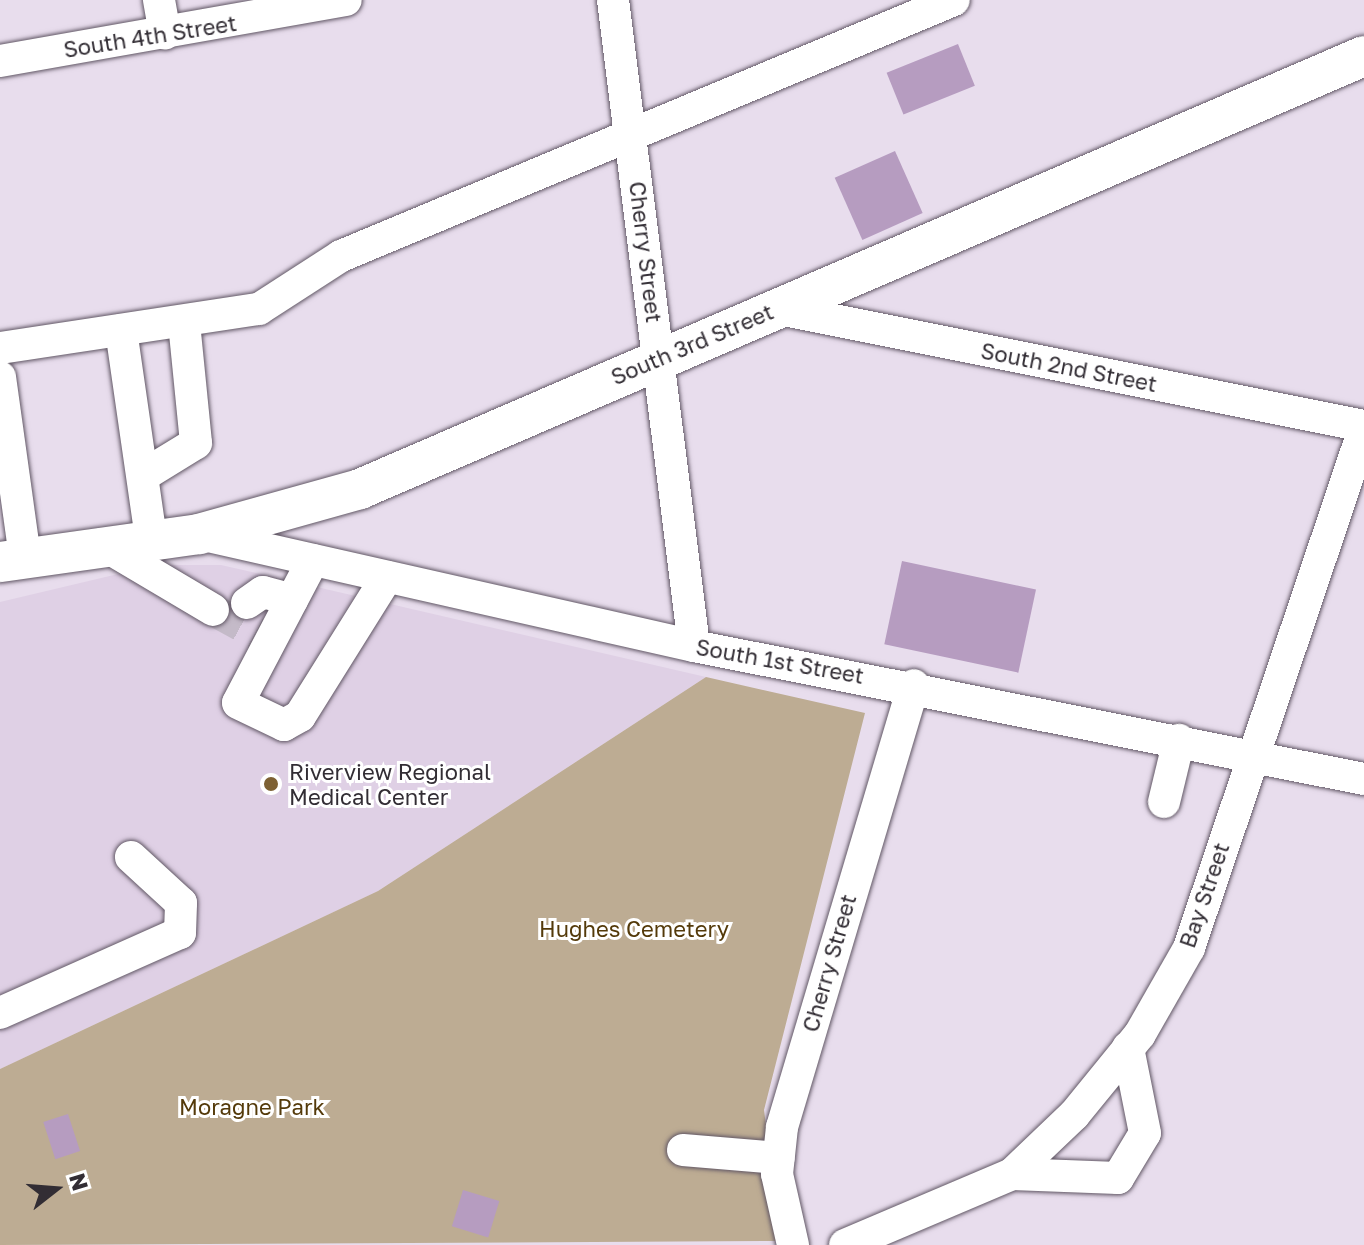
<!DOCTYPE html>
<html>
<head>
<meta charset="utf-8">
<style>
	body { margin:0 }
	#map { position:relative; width:1364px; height:1245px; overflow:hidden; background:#e8dded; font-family:"Golos Text",sans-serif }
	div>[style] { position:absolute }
	.built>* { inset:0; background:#dfd0e5 }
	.green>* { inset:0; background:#bdac93 }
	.building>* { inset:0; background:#b69cc0; transform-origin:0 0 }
	.minor-tunnel>* { height:32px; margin-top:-16px; transform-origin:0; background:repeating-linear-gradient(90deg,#c4bac8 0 32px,transparent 0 48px) }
	.roads { filter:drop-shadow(0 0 2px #615765) drop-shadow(0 0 2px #615765) }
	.minor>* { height:32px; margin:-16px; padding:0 16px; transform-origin:16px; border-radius:16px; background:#fff }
	.major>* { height:40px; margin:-20px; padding:0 20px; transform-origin:20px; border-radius:20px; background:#fff }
	.dots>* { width:22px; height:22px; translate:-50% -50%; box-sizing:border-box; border:4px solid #fff; border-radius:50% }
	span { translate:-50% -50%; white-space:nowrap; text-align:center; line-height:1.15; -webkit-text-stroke:6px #fff; paint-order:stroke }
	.street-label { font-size:22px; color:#322d34 }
	.poi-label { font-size:22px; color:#322d34 }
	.left { translate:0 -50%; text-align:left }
	.park-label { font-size:22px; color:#543a0a }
	.north { position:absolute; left:16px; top:1149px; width:80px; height:80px; -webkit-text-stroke:6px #fff; paint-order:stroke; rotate:73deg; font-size:22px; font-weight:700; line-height:32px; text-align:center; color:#322d34 }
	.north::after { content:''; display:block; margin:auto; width:28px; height:36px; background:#322d34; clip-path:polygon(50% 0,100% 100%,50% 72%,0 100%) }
</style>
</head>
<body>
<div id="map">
	<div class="built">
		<div style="clip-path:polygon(156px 565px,221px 565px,706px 677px,378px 891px,0 1069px,0 602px)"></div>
	</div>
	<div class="green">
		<div style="clip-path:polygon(706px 677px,865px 713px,764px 1110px,781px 1241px,0 1245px,0 1069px,378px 891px)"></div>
	</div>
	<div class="building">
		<div style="left:958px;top:44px;width:45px;height:77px;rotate:68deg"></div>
		<div style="left:895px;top:151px;width:68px;height:66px;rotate:66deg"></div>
		<div style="left:902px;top:561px;width:137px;height:85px;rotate:12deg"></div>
		<div style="left:68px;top:1114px;width:39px;height:26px;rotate:72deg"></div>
		<div style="left:463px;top:1190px;width:38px;height:38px;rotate:17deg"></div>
	</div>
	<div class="minor-tunnel">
		<div style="left:213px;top:610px;width:50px;rotate:28.6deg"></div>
	</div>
	<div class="roads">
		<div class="minor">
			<div style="left:159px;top:0;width:34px;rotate:80deg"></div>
			<div style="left:613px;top:0;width:651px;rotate:82.85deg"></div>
			<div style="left:0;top:61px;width:351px;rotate:-10deg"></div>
			<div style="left:774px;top:308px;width:602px;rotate:11.31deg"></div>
			<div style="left:121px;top:330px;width:211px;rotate:81.8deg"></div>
			<div style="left:0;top:348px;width:262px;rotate:-8.6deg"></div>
			<div style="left:259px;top:309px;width:98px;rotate:-32.9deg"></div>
			<div style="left:341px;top:256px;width:664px;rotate:-22.67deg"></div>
			<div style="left:0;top:377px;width:182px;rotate:82.1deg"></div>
			<div style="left:144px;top:475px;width:61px;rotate:-31.6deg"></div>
			<div style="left:196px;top:443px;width:122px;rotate:-95.7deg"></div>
			<div style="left:199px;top:534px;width:508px;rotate:12.75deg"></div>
			<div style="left:694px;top:646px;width:683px;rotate:11.23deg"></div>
			<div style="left:102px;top:544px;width:129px;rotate:30.7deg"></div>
			<div style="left:313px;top:560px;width:161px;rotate:117.7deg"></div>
			<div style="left:238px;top:703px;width:51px;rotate:25.6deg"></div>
			<div style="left:284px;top:725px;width:18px;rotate:-29deg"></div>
			<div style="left:300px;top:716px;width:164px;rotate:-58deg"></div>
			<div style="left:247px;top:603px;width:19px;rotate:-35deg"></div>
			<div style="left:263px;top:592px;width:30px;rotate:15deg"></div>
			<div style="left:1164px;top:802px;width:64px;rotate:-76.4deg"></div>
			<div style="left:0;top:1013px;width:197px;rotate:-24deg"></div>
			<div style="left:180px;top:933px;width:30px;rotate:-88deg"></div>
			<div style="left:181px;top:903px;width:68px;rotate:-137.4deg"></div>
			<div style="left:683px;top:1150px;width:96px;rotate:4.8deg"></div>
			<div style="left:1012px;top:1174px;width:106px;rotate:2.2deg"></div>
			<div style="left:1118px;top:1178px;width:52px;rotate:-59deg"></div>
			<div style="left:1145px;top:1133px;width:87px;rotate:-101.3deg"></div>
			<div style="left:793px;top:1245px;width:73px;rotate:-102.7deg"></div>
			<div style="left:777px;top:1174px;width:47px;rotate:-83.9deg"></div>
			<div style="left:782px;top:1127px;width:461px;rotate:-73.4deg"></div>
			<div style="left:845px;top:1245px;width:181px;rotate:-23deg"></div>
			<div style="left:1012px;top:1174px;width:86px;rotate:-43.6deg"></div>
			<div style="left:1074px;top:1115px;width:104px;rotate:-50.8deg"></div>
			<div style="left:1140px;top:1034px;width:99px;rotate:-60.3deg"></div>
			<div style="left:1189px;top:948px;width:548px;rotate:-71.37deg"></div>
		</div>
		<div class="major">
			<div style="left:0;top:562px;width:201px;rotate:-8deg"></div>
			<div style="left:199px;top:534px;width:167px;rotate:-15.6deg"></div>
			<div style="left:360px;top:489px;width:1093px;rotate:-23.33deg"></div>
		</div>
	</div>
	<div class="dots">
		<div style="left:271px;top:784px;background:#7d6033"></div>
	</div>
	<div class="street-label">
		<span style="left:150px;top:36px;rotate:-9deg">South 4th Street</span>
		<span style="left:646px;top:252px;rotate:83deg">Cherry Street</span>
		<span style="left:692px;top:344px;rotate:-23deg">South 3rd Street</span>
		<span style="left:1069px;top:367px;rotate:11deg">South 2nd Street</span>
		<span style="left:780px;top:661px;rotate:10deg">South 1st Street</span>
		<span style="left:1204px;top:895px;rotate:-71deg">Bay Street</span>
		<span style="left:829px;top:963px;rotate:-74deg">Cherry Street</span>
	</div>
	<div class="poi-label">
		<span class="left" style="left:289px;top:784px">Riverview Regional<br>Medical Center</span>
	</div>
	<div class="park-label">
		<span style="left:634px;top:929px">Hughes Cemetery</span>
		<span style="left:252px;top:1107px">Moragne Park</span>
	</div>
	<div class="north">N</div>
</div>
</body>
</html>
